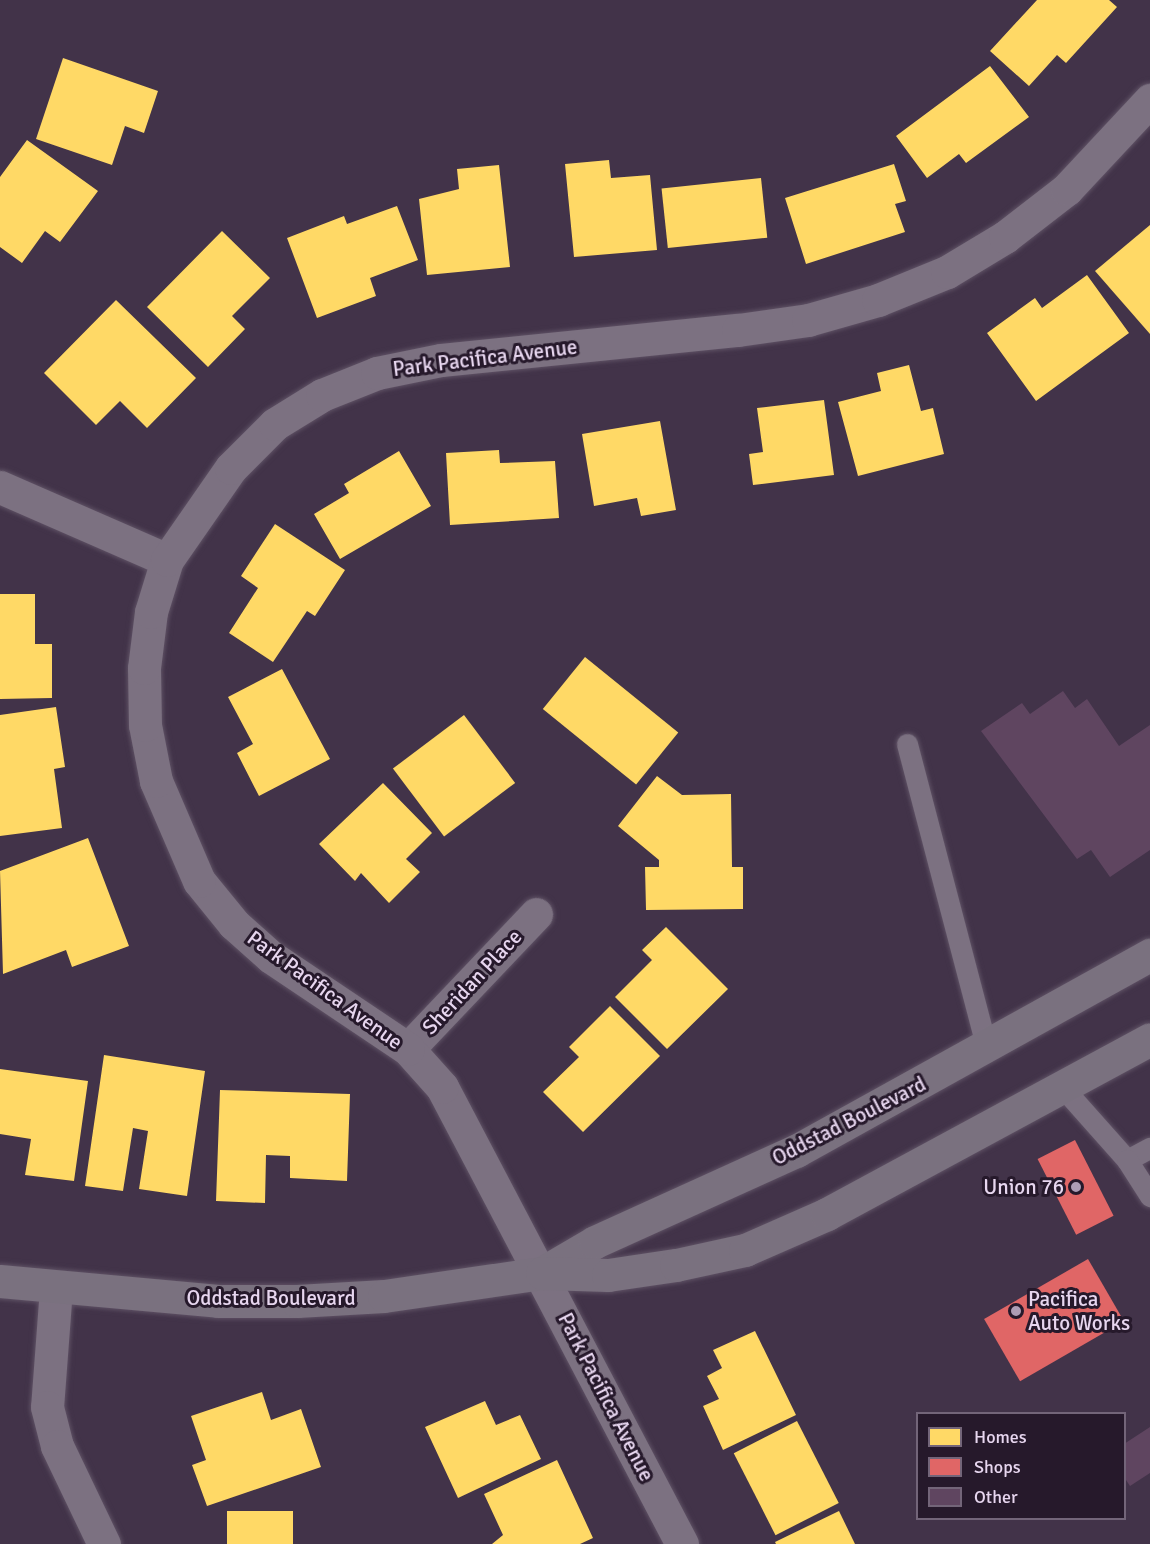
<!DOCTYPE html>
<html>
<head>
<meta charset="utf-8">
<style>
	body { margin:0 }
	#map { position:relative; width:1150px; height:1544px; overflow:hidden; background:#423349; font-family:Signika,sans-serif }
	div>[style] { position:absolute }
	.homes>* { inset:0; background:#ffd966; transform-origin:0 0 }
	.shops>* { inset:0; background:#e06666; transform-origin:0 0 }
	.building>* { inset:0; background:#5f4560 }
	.roads { filter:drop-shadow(0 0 2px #5e5164) drop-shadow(0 0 2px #5e5164) }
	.lane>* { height:21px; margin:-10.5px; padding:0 10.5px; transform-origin:10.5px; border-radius:10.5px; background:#7c7181 }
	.street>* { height:33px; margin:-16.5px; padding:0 16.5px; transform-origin:16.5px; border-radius:16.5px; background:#7c7181 }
	.secondary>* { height:33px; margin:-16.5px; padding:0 16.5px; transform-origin:16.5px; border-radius:16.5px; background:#7a717f }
	.dots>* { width:16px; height:16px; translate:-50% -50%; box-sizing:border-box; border:3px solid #26192b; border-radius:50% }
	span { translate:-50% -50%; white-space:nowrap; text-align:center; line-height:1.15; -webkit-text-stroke:6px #26192b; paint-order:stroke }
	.street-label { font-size:21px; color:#e7d6ef }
	.poi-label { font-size:21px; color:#e7d6ef }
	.right { translate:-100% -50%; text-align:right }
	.left { translate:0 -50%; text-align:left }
	.legend { position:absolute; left:916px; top:1412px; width:210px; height:108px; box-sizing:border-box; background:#26192b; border:2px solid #736579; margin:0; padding:8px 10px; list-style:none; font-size:18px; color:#e7d6ef }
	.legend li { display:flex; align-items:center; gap:12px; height:30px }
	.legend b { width:30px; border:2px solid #736579 }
</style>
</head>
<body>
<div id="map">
	<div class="homes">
		<div style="clip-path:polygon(1037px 0,1109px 0,1117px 7px,1066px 63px,1057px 55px,1029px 86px,990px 51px)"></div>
		<div style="clip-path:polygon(63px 58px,158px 91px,144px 133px,125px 126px,112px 165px,36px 139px)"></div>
		<div style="clip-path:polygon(990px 66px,1029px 117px,966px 163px,959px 154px,927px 178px,896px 136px)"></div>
		<div style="clip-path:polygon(27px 140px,98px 191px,60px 242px,45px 231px,22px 263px,0 247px,0 177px)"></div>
		<div style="clip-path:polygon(609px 160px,611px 178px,650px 175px,657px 250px,574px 257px,565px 164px)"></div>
		<div style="clip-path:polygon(894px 164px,906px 201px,895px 204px,905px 232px,806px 264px,785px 198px)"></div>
		<div style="clip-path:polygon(499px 165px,510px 267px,427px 275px,419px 199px,459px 189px,457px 169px)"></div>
		<div style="left:761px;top:178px;width:60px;height:100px;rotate:84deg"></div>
		<div style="clip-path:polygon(397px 206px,418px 260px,370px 278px,376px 296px,317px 318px,287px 238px,344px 216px,347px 224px)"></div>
		<div style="clip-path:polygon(1150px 225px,1150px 334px,1095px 271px)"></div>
		<div style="clip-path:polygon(222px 231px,270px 278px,232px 316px,245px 329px,208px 367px,147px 307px)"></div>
		<div style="clip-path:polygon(1087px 275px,1129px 333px,1036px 401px,987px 333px,1035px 298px,1042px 308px)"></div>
		<div style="clip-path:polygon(116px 300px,196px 378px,147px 428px,120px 401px,96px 425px,44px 373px)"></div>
		<div style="clip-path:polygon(909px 365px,921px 411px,933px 408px,944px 454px,858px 476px,838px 402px,881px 391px,877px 373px)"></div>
		<div style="clip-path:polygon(824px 400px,834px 475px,753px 485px,749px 454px,763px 452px,757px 408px)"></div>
		<div style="clip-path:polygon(660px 421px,676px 510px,641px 516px,637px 498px,594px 506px,582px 434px)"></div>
		<div style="clip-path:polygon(499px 450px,500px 463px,555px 461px,559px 518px,450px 525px,446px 453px)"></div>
		<div style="clip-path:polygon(399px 451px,431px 506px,340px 559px,314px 514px,349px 493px,344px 484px)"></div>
		<div style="clip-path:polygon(275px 524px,345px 570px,315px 616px,307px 611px,273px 662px,229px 633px,258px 588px,241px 576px)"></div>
		<div style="clip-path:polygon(0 594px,35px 594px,35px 644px,52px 644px,52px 698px,0 699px)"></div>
		<div style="left:585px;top:657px;width:120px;height:67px;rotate:39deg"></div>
		<div style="clip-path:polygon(282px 669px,330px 759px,259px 796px,237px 753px,253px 744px,228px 697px)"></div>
		<div style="clip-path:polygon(56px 707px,65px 767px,54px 769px,62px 828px,0 836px,0 715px)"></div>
		<div style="left:464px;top:715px;width:85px;height:89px;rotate:53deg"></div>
		<div style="clip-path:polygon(657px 776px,682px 795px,731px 794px,732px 867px,743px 867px,743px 909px,646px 910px,645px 867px,659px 867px,659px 860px,618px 826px)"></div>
		<div style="clip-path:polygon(383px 783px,432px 833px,406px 859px,420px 872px,389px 903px,361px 873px,355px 881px,319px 844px)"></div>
		<div style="clip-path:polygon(88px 838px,129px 946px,72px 967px,66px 950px,3px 974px,0 871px)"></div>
		<div style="clip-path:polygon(666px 927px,728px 989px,667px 1049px,615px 997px,652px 960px,642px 950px)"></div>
		<div style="clip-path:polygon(610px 1006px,660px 1056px,583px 1132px,543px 1092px,579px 1057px,569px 1047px)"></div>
		<div style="clip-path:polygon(104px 1055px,205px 1071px,187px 1196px,139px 1189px,148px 1131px,133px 1128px,123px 1191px,85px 1186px)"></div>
		<div style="clip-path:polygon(0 1069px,88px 1081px,74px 1181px,25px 1175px,31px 1139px,0 1134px)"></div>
		<div style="clip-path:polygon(220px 1090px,350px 1094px,347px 1181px,290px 1178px,290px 1156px,266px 1155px,265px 1203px,216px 1201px)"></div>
		<div style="clip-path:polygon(755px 1331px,796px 1415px,723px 1450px,703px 1406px,719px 1399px,707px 1376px,722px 1368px,713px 1350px)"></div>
		<div style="clip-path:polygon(262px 1392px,271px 1420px,301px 1409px,321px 1467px,207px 1506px,192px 1465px,206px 1460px,191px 1416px)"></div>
		<div style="clip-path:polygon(485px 1401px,496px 1425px,520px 1415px,541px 1459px,458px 1498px,425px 1427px)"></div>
		<div style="left:797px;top:1421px;width:92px;height:71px;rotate:63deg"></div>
		<div style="clip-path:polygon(557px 1460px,593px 1538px,580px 1544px,492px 1544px,503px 1535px,484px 1494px)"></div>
		<div style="left:227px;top:1511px;width:66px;height:33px"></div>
		<div style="clip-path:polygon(839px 1511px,855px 1544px,776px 1544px,775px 1542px)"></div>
	</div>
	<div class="shops">
		<div style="left:1075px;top:1140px;width:85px;height:42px;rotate:63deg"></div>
		<div style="left:1088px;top:1259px;width:72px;height:120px;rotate:60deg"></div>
	</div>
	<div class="building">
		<div style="clip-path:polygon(1063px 691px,1075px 708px,1087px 699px,1119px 746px,1150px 725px,1150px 850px,1110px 877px,1091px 850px,1077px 859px,981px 731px,1022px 703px,1030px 714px)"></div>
		<div style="clip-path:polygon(1150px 1427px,1150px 1473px,1130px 1486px,1124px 1477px,1124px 1444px)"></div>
	</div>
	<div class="roads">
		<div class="lane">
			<div style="left:907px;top:744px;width:314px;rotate:75.3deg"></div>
			<div style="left:1064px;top:1089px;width:95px;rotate:48.4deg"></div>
			<div style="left:1127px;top:1160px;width:26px;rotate:-28deg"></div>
			<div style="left:1127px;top:1160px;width:43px;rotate:57.4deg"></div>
		</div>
		<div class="street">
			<div style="left:0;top:487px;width:182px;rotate:23.6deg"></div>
			<div style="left:408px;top:1049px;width:186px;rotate:-46.5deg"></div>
			<div style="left:56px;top:1288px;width:119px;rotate:94.3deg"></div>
			<div style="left:47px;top:1407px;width:40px;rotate:75.6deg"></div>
			<div style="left:57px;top:1446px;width:109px;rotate:64.4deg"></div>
			<div style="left:682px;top:1544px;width:516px;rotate:-117.71deg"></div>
			<div style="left:442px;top:1087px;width:51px;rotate:-131.8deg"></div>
			<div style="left:408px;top:1049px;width:165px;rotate:-146.1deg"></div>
			<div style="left:271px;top:957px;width:50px;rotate:-138.3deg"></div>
			<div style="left:234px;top:924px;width:55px;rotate:-129.1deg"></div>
			<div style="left:199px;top:881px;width:109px;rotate:-113.3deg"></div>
			<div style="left:156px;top:781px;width:57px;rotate:-101.1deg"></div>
			<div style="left:145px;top:725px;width:57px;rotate:-91deg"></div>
			<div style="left:144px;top:668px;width:56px;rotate:-82.9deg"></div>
			<div style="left:151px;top:612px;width:54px;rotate:-72.9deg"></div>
			<div style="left:167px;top:560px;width:112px;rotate:-55.2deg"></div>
			<div style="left:231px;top:468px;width:62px;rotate:-45deg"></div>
			<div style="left:275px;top:424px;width:55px;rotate:-31.7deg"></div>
			<div style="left:322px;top:395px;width:59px;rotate:-21.8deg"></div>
			<div style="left:377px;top:373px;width:65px;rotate:-11.5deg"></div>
			<div style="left:441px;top:360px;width:299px;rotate:-5.8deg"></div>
			<div style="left:738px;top:330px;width:71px;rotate:-8.1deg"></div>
			<div style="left:808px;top:320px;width:73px;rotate:-15.9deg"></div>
			<div style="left:878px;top:300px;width:74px;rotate:-22.1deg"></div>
			<div style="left:947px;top:272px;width:68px;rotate:-31.1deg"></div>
			<div style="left:1005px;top:237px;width:78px;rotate:-37.7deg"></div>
			<div style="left:1067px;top:189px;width:122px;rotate:-47deg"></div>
		</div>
		<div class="secondary">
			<div style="left:542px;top:1273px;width:61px;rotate:-30.3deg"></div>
			<div style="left:595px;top:1242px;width:221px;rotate:-24.4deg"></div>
			<div style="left:796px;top:1151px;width:405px;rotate:-29deg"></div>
			<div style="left:0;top:1281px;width:219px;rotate:5.2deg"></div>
			<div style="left:218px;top:1301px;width:79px"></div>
			<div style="left:297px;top:1301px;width:87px;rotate:-3.3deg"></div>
			<div style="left:384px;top:1296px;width:160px;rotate:-8.3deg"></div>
			<div style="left:542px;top:1273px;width:66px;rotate:1.7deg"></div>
			<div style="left:608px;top:1275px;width:69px;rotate:-8.4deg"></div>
			<div style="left:676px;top:1265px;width:71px;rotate:-12.3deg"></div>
			<div style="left:745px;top:1250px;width:90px;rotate:-23.7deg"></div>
			<div style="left:827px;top:1214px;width:367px;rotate:-28.4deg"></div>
		</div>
	</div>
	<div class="dots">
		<div style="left:1076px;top:1187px;background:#ad9db5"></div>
		<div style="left:1016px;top:1311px;background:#ad9db5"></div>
	</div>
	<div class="street-label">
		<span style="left:485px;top:358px;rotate:-7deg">Park Pacifica Avenue</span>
		<span style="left:472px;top:982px;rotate:-47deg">Sheridan Place</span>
		<span style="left:325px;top:990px;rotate:36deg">Park Pacifica Avenue</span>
		<span style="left:849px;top:1121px;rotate:-27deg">Oddstad Boulevard</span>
		<span style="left:271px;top:1298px">Oddstad Boulevard</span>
		<span style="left:606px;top:1397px;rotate:63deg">Park Pacifica Avenue</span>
	</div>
	<div class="poi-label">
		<span class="right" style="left:1064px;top:1187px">Union 76</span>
		<span class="left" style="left:1028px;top:1311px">Pacifica<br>Auto Works</span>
	</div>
	<ul class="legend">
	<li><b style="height:16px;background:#ffd966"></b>Homes</li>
	<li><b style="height:16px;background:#e06666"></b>Shops</li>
	<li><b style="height:16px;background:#5f4560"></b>Other</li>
	</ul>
</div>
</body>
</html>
